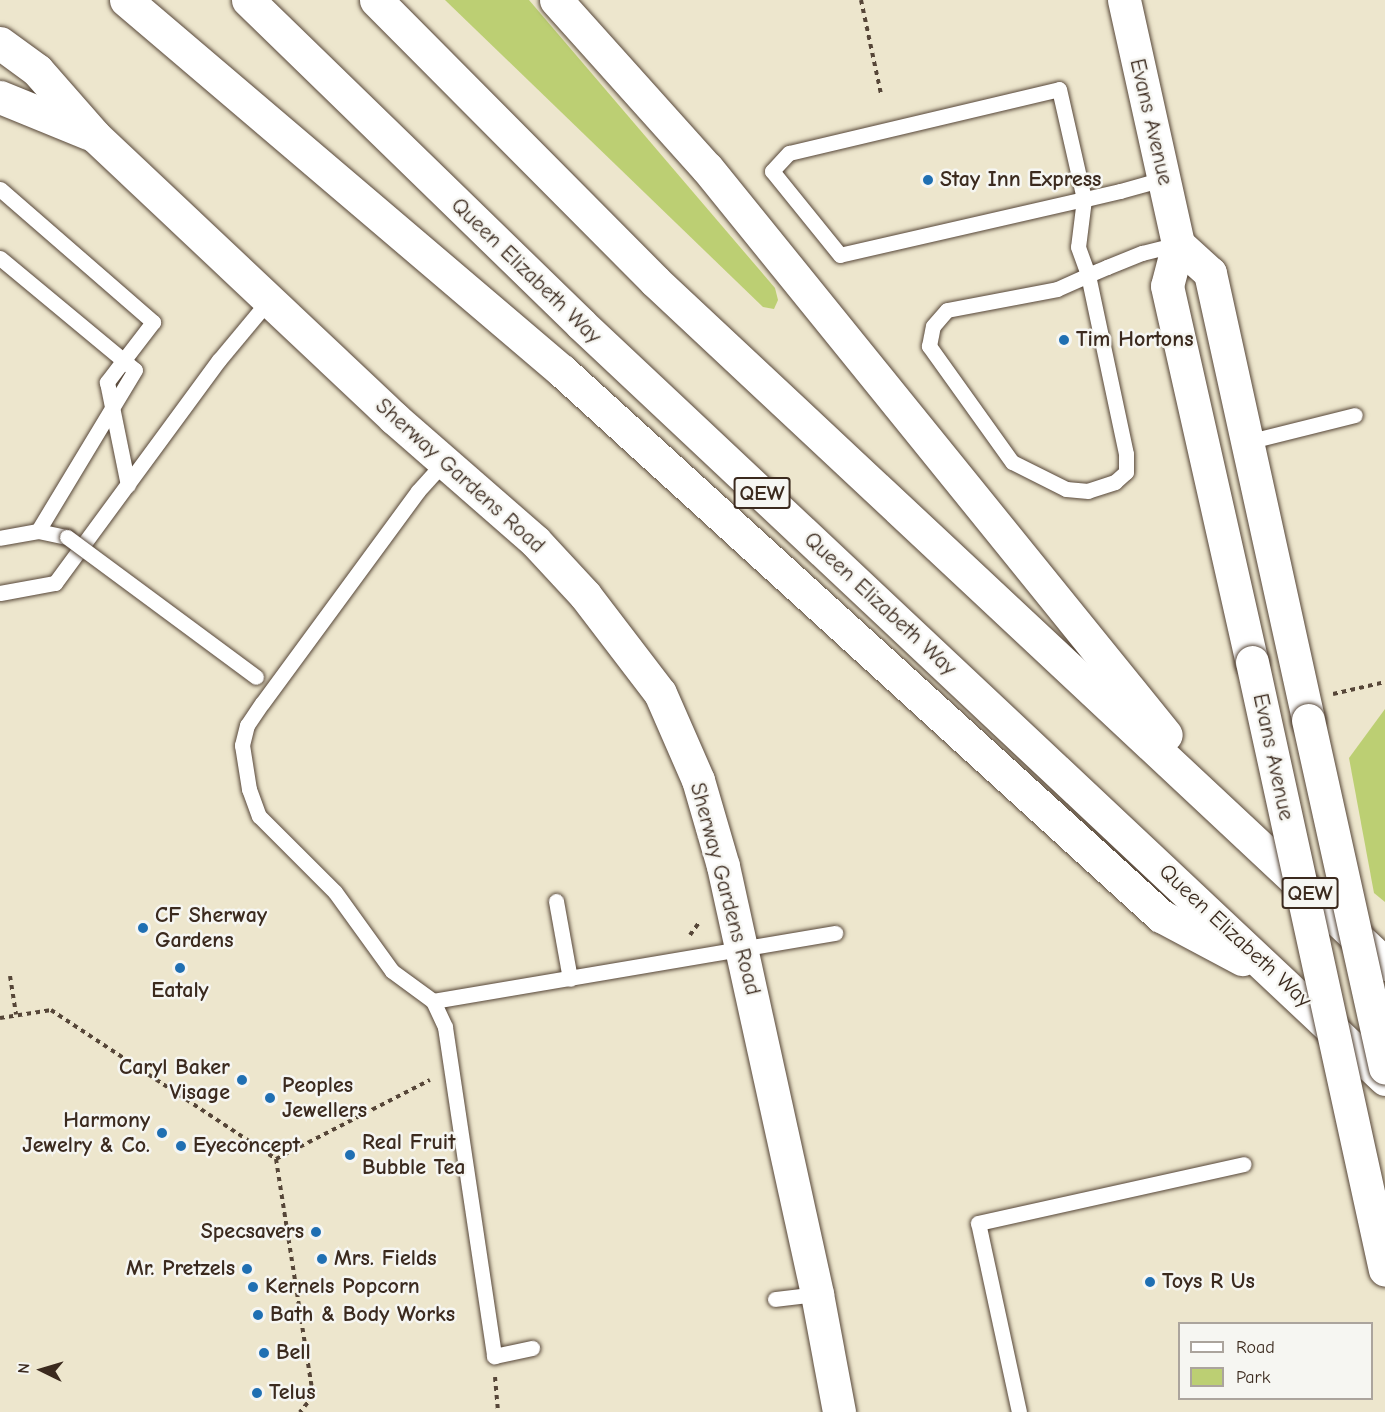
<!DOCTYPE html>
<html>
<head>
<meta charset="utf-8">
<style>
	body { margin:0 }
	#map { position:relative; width:1385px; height:1412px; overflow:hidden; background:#ede6cd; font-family:"Comic Neue",sans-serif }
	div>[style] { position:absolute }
	.green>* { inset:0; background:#bccf73 }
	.path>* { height:4px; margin-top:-2px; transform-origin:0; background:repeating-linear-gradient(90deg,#564638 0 4.5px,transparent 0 9px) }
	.roads { filter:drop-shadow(0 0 2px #564638) drop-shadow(0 0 2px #564638) }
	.lane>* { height:15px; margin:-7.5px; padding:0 7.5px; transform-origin:7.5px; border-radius:7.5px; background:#fff }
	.secondary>* { height:33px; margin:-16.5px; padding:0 16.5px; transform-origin:16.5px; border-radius:16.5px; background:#fff }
	.highway>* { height:33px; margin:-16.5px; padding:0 16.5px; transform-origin:16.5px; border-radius:16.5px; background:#fff }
	.bridges { filter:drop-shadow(0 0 2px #564638) drop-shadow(0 0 2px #564638) }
	.lane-bridge>* { height:15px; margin:-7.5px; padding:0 7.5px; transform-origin:7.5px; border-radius:7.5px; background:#fff }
	.secondary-bridge>* { height:33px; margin:-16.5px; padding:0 16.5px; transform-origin:16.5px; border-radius:16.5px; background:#fff }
	.dots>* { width:16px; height:16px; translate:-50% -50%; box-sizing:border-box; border:3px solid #f6f6f2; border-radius:50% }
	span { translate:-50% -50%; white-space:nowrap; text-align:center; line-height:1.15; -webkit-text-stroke:5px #f6f6f2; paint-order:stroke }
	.shield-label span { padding:2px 4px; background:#f6f6f2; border:2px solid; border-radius:4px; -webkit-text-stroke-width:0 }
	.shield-label { font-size:21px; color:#3b2a1e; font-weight:700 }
	.street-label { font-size:22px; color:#3b2a1e }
	.poi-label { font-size:22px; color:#3b2a1e; font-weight:700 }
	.left { translate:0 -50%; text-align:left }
	.right { translate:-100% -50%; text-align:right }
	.legend { position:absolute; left:1178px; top:1322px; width:195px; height:78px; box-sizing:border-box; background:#f6f6f2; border:2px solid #aba49d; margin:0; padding:8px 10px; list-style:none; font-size:18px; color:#3b2a1e }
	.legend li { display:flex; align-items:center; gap:12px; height:30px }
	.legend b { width:30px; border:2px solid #aba49d }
	.north { position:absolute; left:12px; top:1340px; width:60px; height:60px; -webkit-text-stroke:4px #f6f6f2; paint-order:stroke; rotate:275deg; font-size:16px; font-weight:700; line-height:24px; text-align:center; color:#3b2a1e }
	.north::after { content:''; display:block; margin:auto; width:21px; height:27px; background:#3b2a1e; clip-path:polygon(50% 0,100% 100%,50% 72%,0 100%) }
</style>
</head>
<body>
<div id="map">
	<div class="green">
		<div style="clip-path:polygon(445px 0,529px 0,775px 288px,778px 300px,774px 309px,763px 307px)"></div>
		<div style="clip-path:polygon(1385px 709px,1385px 902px,1374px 893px,1349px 758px)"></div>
	</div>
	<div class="path">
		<div style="left:861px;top:0;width:96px;rotate:78deg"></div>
		<div style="left:1333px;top:694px;width:53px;rotate:-13deg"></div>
		<div style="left:690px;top:935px;width:17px;rotate:-54deg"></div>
		<div style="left:10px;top:976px;width:39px;rotate:81deg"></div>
		<div style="left:0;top:1018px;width:52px;rotate:-8.9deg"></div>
		<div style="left:51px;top:1010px;width:270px;rotate:33.5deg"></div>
		<div style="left:276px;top:1159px;width:240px;rotate:81.1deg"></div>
		<div style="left:313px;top:1396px;width:21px;rotate:129deg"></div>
		<div style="left:276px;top:1159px;width:173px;rotate:-27.2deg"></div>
		<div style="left:495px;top:1377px;width:35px;rotate:85deg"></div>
	</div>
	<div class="roads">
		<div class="lane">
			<div style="left:1163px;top:179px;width:45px;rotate:164.4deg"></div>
			<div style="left:1120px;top:191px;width:37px;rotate:167deg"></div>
			<div style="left:1084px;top:199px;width:250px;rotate:167.1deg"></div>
			<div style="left:840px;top:255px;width:108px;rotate:-129deg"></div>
			<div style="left:772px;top:171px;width:25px;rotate:-47deg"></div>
			<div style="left:789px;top:153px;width:277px;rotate:-13.3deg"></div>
			<div style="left:1059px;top:89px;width:113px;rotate:77.2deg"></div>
			<div style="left:1084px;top:199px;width:48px;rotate:97.1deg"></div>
			<div style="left:1078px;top:247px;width:30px;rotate:70deg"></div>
			<div style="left:1088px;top:275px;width:183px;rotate:78deg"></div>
			<div style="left:1126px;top:454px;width:18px;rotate:90deg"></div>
			<div style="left:1126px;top:472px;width:15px;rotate:138deg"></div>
			<div style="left:1115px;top:482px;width:28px;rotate:162deg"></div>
			<div style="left:1088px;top:491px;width:22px;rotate:-175deg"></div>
			<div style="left:1066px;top:489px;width:60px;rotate:-153.4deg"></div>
			<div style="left:1012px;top:462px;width:143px;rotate:-125.6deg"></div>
			<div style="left:929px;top:346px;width:20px;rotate:-79deg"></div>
			<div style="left:933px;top:326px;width:21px;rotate:-49deg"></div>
			<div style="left:947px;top:310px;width:112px;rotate:-10.8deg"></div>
			<div style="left:1057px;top:289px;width:34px;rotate:-24deg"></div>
			<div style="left:1088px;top:275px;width:21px;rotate:-23deg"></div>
			<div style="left:1107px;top:267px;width:38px;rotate:-22deg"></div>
			<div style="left:1142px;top:253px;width:37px;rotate:-14deg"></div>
			<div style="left:0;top:189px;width:203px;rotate:41deg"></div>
			<div style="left:153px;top:322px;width:76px;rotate:127.5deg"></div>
			<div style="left:107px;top:382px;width:105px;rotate:78.5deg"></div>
			<div style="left:0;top:258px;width:175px;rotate:39.7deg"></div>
			<div style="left:135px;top:370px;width:188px;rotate:121.1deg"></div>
			<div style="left:38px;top:531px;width:39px;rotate:170deg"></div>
			<div style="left:1247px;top:442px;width:111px;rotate:-14deg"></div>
			<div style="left:445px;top:461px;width:40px;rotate:132deg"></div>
			<div style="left:418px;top:491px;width:263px;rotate:126.3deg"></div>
			<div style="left:262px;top:703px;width:27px;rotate:124deg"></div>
			<div style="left:247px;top:725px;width:21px;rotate:104deg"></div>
			<div style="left:242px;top:745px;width:45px;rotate:81deg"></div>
			<div style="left:249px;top:789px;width:29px;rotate:70deg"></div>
			<div style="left:259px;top:816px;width:107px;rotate:45deg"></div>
			<div style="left:335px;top:892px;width:97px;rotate:54.2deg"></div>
			<div style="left:392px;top:971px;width:51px;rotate:36.2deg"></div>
			<div style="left:433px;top:1001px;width:29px;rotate:65deg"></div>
			<div style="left:445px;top:1027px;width:333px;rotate:81.5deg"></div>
			<div style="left:494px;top:1356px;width:39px;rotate:-12deg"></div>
			<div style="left:38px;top:531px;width:30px;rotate:12deg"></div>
			<div style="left:0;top:593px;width:56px;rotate:-10.3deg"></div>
			<div style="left:55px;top:583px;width:277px;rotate:-53.7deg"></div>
			<div style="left:219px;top:360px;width:78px;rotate:-50.2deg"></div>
			<div style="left:556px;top:901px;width:79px;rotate:79.8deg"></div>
			<div style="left:433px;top:1001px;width:408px;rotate:-9.6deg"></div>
			<div style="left:775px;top:1299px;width:42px;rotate:-6.8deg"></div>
			<div style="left:1019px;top:1412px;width:193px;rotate:-102.2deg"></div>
			<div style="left:978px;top:1223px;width:272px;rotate:-12.5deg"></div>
		</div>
		<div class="secondary">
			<div style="left:1124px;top:0;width:250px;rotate:77.5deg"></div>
			<div style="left:1178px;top:244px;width:43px;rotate:104.7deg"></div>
			<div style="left:1167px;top:286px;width:385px;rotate:77.3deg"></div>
			<div style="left:0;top:43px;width:46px;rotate:36.1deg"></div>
			<div style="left:37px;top:70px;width:88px;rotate:48.7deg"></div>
			<div style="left:95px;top:136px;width:411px;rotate:43.3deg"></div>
			<div style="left:394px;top:418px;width:187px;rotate:41.1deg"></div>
			<div style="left:535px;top:541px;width:74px;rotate:47.2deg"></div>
			<div style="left:585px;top:595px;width:123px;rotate:52.6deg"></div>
			<div style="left:660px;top:693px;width:95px;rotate:66.4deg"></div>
			<div style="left:698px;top:780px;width:90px;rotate:73.8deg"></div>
			<div style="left:723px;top:866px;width:438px;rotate:77.6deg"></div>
			<div style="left:817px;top:1294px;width:120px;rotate:79.4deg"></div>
			<div style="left:0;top:97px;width:95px;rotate:22.2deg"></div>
			<div style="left:1178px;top:244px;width:43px;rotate:42.2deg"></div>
			<div style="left:1210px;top:273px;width:458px;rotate:77.6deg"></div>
		</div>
		<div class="highway">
			<div style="left:126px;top:0;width:572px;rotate:40.4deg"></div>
			<div style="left:562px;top:371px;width:810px;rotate:42.3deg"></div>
			<div style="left:1161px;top:916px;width:92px;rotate:28deg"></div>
			<div style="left:248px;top:0;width:465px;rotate:44.2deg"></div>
			<div style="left:581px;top:324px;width:1103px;rotate:43.2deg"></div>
			<div style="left:376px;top:0;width:396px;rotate:45.2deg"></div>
			<div style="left:655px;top:281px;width:1000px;rotate:43.09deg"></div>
			<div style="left:556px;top:0;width:226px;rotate:48.1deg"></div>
			<div style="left:707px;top:168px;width:729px;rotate:51.01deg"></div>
		</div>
	</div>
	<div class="bridges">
		<div class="lane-bridge">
			<div style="left:67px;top:537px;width:235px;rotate:36.5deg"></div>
		</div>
		<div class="secondary-bridge">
			<div style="left:1252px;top:662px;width:622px;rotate:77.66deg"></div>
			<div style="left:1308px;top:720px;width:356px;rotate:77.5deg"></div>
		</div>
	</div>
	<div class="dots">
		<div style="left:928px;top:180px;background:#1f6fb2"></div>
		<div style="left:1064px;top:340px;background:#1f6fb2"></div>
		<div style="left:143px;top:928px;background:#1f6fb2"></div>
		<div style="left:180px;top:968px;background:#1f6fb2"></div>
		<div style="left:242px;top:1080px;background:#1f6fb2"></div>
		<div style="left:270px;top:1098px;background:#1f6fb2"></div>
		<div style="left:162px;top:1133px;background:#1f6fb2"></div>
		<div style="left:181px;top:1146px;background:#1f6fb2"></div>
		<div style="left:350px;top:1155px;background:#1f6fb2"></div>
		<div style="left:316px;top:1232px;background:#1f6fb2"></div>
		<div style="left:322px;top:1259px;background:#1f6fb2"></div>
		<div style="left:247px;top:1269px;background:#1f6fb2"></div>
		<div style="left:1150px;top:1282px;background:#1f6fb2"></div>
		<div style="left:253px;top:1287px;background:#1f6fb2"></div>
		<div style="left:258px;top:1315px;background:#1f6fb2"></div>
		<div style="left:264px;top:1353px;background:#1f6fb2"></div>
		<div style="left:257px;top:1393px;background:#1f6fb2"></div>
	</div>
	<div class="shield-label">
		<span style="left:762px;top:493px">QEW</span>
		<span style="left:1310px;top:893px">QEW</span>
	</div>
	<div class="street-label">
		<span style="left:1151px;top:122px;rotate:77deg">Evans Avenue</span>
		<span style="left:526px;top:271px;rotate:44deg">Queen Elizabeth Way</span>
		<span style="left:460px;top:476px;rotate:42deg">Sherway Gardens Road</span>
		<span style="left:880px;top:604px;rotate:43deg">Queen Elizabeth Way</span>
		<span style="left:1273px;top:757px;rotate:78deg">Evans Avenue</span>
		<span style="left:725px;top:889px;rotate:75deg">Sherway Gardens Road</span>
		<span style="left:1235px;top:936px;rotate:43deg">Queen Elizabeth Way</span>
	</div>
	<div class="poi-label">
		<span class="left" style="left:940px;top:180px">Stay Inn Express</span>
		<span class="left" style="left:1076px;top:340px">Tim Hortons</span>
		<span class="left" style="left:155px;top:928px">CF Sherway<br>Gardens</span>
		<span style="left:180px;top:991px">Eataly</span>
		<span class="right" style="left:230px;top:1080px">Caryl Baker<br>Visage</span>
		<span class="left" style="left:282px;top:1098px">Peoples<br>Jewellers</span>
		<span class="right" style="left:150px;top:1133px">Harmony<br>Jewelry &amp; Co.</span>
		<span class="left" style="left:362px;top:1155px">Real Fruit<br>Bubble Tea</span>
		<span class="left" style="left:193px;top:1146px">Eyeconcept</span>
		<span class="right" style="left:304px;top:1232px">Specsavers</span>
		<span class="left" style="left:334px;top:1259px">Mrs. Fields</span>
		<span class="right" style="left:235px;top:1269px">Mr. Pretzels</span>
		<span class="left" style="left:1162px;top:1282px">Toys R Us</span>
		<span class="left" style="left:265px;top:1287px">Kernels Popcorn</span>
		<span class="left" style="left:270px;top:1315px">Bath &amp; Body Works</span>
		<span class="left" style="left:276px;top:1353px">Bell</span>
		<span class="left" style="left:269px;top:1393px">Telus</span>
	</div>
	<ul class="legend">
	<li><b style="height:8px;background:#fff"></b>Road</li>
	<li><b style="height:16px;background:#bccf73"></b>Park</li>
	</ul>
	<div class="north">N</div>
</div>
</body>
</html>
